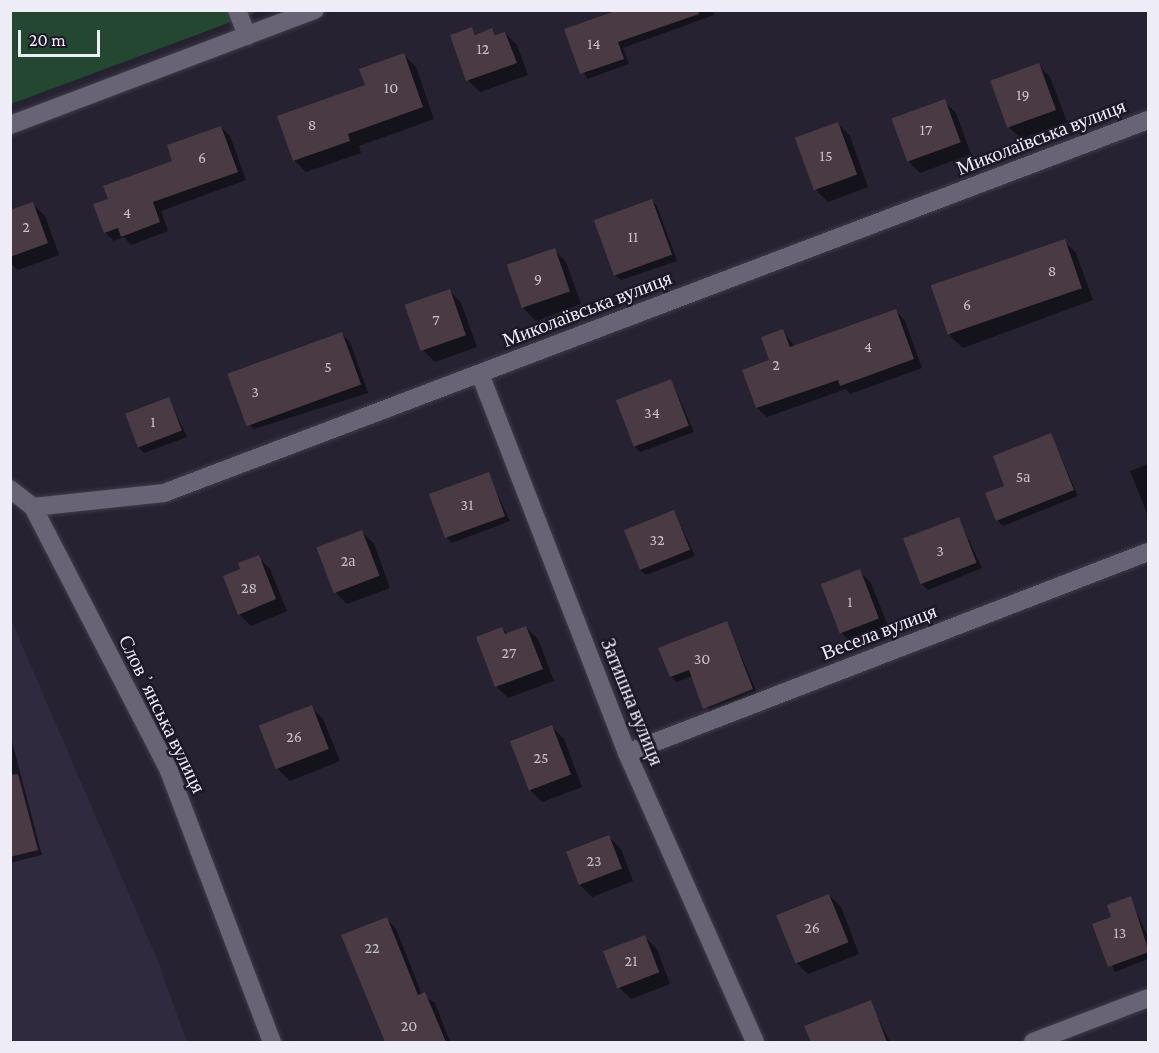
<!DOCTYPE html>
<html>
<head>
<meta charset="utf-8">
<style>
	body { margin:0 }
	#map { position:relative; width:1159px; height:1053px; overflow:hidden; background:#262231; font-family:"Crimson Pro",serif }
	div>[style] { position:absolute }
	.built>* { inset:0; background:#302a3f }
	.green>* { inset:0; background:#234730 }
	.shadow>* { inset:0; background:#0007 }
	.building>* { inset:0; background:#4a3a44; transform-origin:0 0 }
	.roads { filter:drop-shadow(0 0 2px #403c49) drop-shadow(0 0 2px #403c49) }
	.street>* { height:18px; margin:-9px; padding:0 9px; transform-origin:9px; border-radius:9px; background:#686375 }
	span { translate:-50% -50%; white-space:nowrap; text-align:center; line-height:1.15; -webkit-text-stroke:5px #1c1827; paint-order:stroke }
	.number-label { font-size:16px; color:#c5c0ca }
	.number-label span { -webkit-text-stroke-width:0 }
	.street-label { font-size:20px; color:#eeecf6 }
	.frame { position:absolute; inset:0; border:12px solid #eeecf6; pointer-events:none }
	.scale { position:absolute; left:18px; top:30px; width:82px; height:27px; box-sizing:border-box; border:3px solid #eeecf6; border-top:0; padding-left:8px; font-size:18px; line-height:21px; white-space:nowrap; color:#eeecf6; -webkit-text-stroke:4px #1c1827; paint-order:stroke }
</style>
</head>
<body>
<div id="map">
	<div class="built">
		<div style="clip-path:polygon(10px 617px,157px 959px,187px 1042px,11px 1042px)"></div>
	</div>
	<div class="green">
		<div style="clip-path:polygon(254px 10px,255px 13px,11px 104px,11px 11px)"></div>
	</div>
	<div class="shadow">
		<div style="clip-path:polygon(622px 10px,712px 10px,714px 15px,623px 48px,629px 64px,587px 79px,566px 30px)"></div>
		<div style="clip-path:polygon(471px 29px,477px 35px,492px 30px,498px 36px,505px 33px,517px 45px,528px 75px,480px 92px,468px 80px)"></div>
		<div style="clip-path:polygon(404px 55px,416px 67px,434px 119px,359px 146px,361px 153px,306px 172px,294px 160px)"></div>
		<div style="clip-path:polygon(1038px 65px,1050px 77px,1067px 122px,1021px 139px,1009px 127px)"></div>
		<div style="clip-path:polygon(944px 101px,956px 113px,971px 154px,920px 173px,908px 161px)"></div>
		<div style="clip-path:polygon(838px 124px,850px 136px,868px 187px,828px 202px,816px 190px)"></div>
		<div style="clip-path:polygon(221px 127px,230px 136px,246px 180px,161px 211px,168px 231px,131px 245px,124px 237px,114px 241px,105px 232px,110px 200px,174px 162px)"></div>
		<div style="clip-path:polygon(651px 200px,657px 206px,677px 261px,621px 280px,615px 275px)"></div>
		<div style="clip-path:polygon(33px 204px,45px 216px,59px 255px,18px 270px,10px 263px,10px 212px)"></div>
		<div style="clip-path:polygon(1064px 241px,1076px 253px,1093px 300px,963px 348px,951px 337px,935px 292px,1024px 260px,1023px 255px)"></div>
		<div style="clip-path:polygon(554px 250px,566px 262px,581px 304px,536px 321px,524px 309px,508px 266px)"></div>
		<div style="clip-path:polygon(450px 291px,461px 303px,477px 347px,435px 362px,423px 350px)"></div>
		<div style="clip-path:polygon(896px 311px,905px 321px,922px 368px,850px 394px,846px 389px,767px 417px,757px 408px,744px 371px,771px 361px,783px 331px,795px 347px)"></div>
		<div style="clip-path:polygon(342px 334px,350px 342px,368px 393px,254px 429px,246px 421px)"></div>
		<div style="clip-path:polygon(671px 380px,694px 432px,640px 452px,635px 447px)"></div>
		<div style="clip-path:polygon(169px 399px,187px 437px,144px 453px,138px 447px)"></div>
		<div style="clip-path:polygon(1051px 435px,1078px 496px,1003px 526px,997px 520px)"></div>
		<div style="clip-path:polygon(1148px 464px,1148px 516px,1130px 471px)"></div>
		<div style="clip-path:polygon(488px 474px,510px 521px,452px 543px,447px 538px)"></div>
		<div style="clip-path:polygon(674px 511px,695px 556px,646px 575px,640px 570px)"></div>
		<div style="clip-path:polygon(959px 519px,982px 568px,928px 590px,922px 584px)"></div>
		<div style="clip-path:polygon(362px 532px,374px 544px,390px 588px,347px 604px,335px 592px)"></div>
		<div style="clip-path:polygon(258px 557px,270px 569px,287px 611px,251px 626px,239px 614px)"></div>
		<div style="clip-path:polygon(859px 571px,871px 583px,890px 631px,853px 645px,842px 633px)"></div>
		<div style="clip-path:polygon(727px 623px,758px 695px,710px 713px,692px 676px,677px 682px,671px 677px)"></div>
		<div style="clip-path:polygon(526px 627px,538px 639px,554px 681px,508px 698px,496px 686px,502px 629px,508px 634px)"></div>
		<div style="clip-path:polygon(311px 707px,323px 719px,340px 761px,290px 781px,278px 769px,261px 727px)"></div>
		<div style="clip-path:polygon(552px 727px,564px 739px,582px 787px,542px 802px,530px 790px)"></div>
		<div style="clip-path:polygon(10px 734px,42px 855px,10px 863px)"></div>
		<div style="clip-path:polygon(609px 837px,621px 849px,633px 881px,592px 897px,580px 885px)"></div>
		<div style="clip-path:polygon(829px 895px,841px 907px,859px 954px,808px 974px,796px 962px)"></div>
		<div style="clip-path:polygon(1130px 898px,1148px 937px,1148px 959px,1115px 972px,1094px 925px,1113px 917px)"></div>
		<div style="clip-path:polygon(387px 919px,396px 929px,422px 995px,435px 1003px,450px 1042px,386px 1042px,343px 936px)"></div>
		<div style="clip-path:polygon(645px 937px,657px 949px,670px 984px,631px 999px,619px 987px)"></div>
		<div style="clip-path:polygon(870px 1002px,890px 1042px,812px 1042px,806px 1027px)"></div>
	</div>
	<div class="building">
		<div style="clip-path:polygon(618px 10px,698px 10px,699px 14px,618px 42px,624px 59px,580px 74px,564px 29px)"></div>
		<div style="clip-path:polygon(472px 27px,475px 35px,492px 28px,495px 35px,505px 32px,517px 63px,466px 81px,450px 35px)"></div>
		<div style="clip-path:polygon(404px 53px,423px 107px,348px 134px,350px 141px,293px 161px,277px 116px,365px 85px,359px 69px)"></div>
		<div style="left:1039px;top:63px;width:50px;height:52px;rotate:70deg"></div>
		<div style="left:945px;top:99px;width:46px;height:57px;rotate:70deg"></div>
		<div style="left:838px;top:122px;width:56px;height:46px;rotate:70deg"></div>
		<div style="clip-path:polygon(221px 126px,238px 172px,153px 202px,160px 222px,121px 237px,118px 228px,104px 233px,93px 204px,108px 199px,103px 186px,172px 161px,167px 145px)"></div>
		<div style="left:652px;top:199px;width:59px;height:62px;rotate:70deg"></div>
		<div style="clip-path:polygon(33px 202px,48px 243px,10px 257px,10px 210px)"></div>
		<div style="left:1065px;top:239px;width:52px;height:142px;rotate:71deg"></div>
		<div style="left:555px;top:248px;width:46px;height:51px;rotate:71deg"></div>
		<div style="left:450px;top:289px;width:49px;height:48px;rotate:71deg"></div>
		<div style="clip-path:polygon(896px 309px,914px 359px,840px 386px,838px 380px,756px 408px,742px 370px,769px 360px,761px 337px,783px 329px,790px 347px)"></div>
		<div style="left:342px;top:332px;width:56px;height:122px;rotate:70deg"></div>
		<div style="left:671px;top:379px;width:50px;height:59px;rotate:69deg"></div>
		<div style="left:169px;top:397px;width:36px;height:47px;rotate:69deg"></div>
		<div style="clip-path:polygon(1051px 433px,1074px 490px,996px 521px,985px 493px,1004px 486px,993px 456px)"></div>
		<div style="left:489px;top:472px;width:47px;height:64px;rotate:70deg"></div>
		<div style="left:674px;top:510px;width:43px;height:54px;rotate:68deg"></div>
		<div style="left:959px;top:517px;width:49px;height:60px;rotate:69deg"></div>
		<div style="left:362px;top:530px;width:49px;height:49px;rotate:69deg"></div>
		<div style="clip-path:polygon(259px 555px,276px 599px,238px 615px,223px 576px,240px 569px,238px 563px)"></div>
		<div style="left:860px;top:569px;width:53px;height:42px;rotate:69deg"></div>
		<div style="clip-path:polygon(727px 621px,753px 689px,703px 709px,689px 670px,670px 677px,658px 648px)"></div>
		<div style="clip-path:polygon(526px 626px,543px 669px,495px 687px,476px 637px,502px 627px,505px 634px)"></div>
		<div style="left:312px;top:705px;width:47px;height:57px;rotate:69deg"></div>
		<div style="left:552px;top:725px;width:53px;height:45px;rotate:69deg"></div>
		<div style="clip-path:polygon(18px 774px,38px 850px,10px 857px,10px 775px)"></div>
		<div style="left:609px;top:835px;width:36px;height:46px;rotate:69deg"></div>
		<div style="left:829px;top:894px;width:52px;height:57px;rotate:68deg"></div>
		<div style="clip-path:polygon(1131px 896px,1149px 952px,1108px 967px,1092px 924px,1111px 917px,1107px 905px)"></div>
		<div style="clip-path:polygon(387px 917px,418px 995px,425px 992px,446px 1042px,385px 1042px,341px 935px)"></div>
		<div style="left:645px;top:935px;width:40px;height:45px;rotate:69deg"></div>
		<div style="clip-path:polygon(871px 1000px,887px 1042px,811px 1042px,804px 1026px)"></div>
	</div>
	<div class="roads">
		<div class="street">
			<div style="left:237px;top:10px;width:28px;rotate:69deg"></div>
			<div style="left:10px;top:125px;width:326px;rotate:-20.7deg"></div>
			<div style="left:480px;top:374px;width:407px;rotate:68.8deg"></div>
			<div style="left:627px;top:753px;width:316px;rotate:66.1deg"></div>
			<div style="left:10px;top:489px;width:29px;rotate:38deg"></div>
			<div style="left:33px;top:507px;width:297px;rotate:62.7deg"></div>
			<div style="left:169px;top:771px;width:290px;rotate:69.2deg"></div>
			<div style="left:33px;top:507px;width:132px;rotate:-6.1deg"></div>
			<div style="left:164px;top:493px;width:1052px;rotate:-20.76deg"></div>
			<div style="left:627px;top:753px;width:558px;rotate:-21.1deg"></div>
			<div style="left:1033px;top:1042px;width:123px;rotate:-20.9deg"></div>
		</div>
	</div>
	<div class="number-label">
		<span style="left:594px;top:44px">14</span>
		<span style="left:483px;top:49px">12</span>
		<span style="left:391px;top:88px">10</span>
		<span style="left:1023px;top:95px">19</span>
		<span style="left:312px;top:125px">8</span>
		<span style="left:926px;top:130px">17</span>
		<span style="left:826px;top:156px">15</span>
		<span style="left:202px;top:158px">6</span>
		<span style="left:127px;top:213px">4</span>
		<span style="left:26px;top:227px">2</span>
		<span style="left:633px;top:237px">11</span>
		<span style="left:1052px;top:271px">8</span>
		<span style="left:538px;top:279px">9</span>
		<span style="left:967px;top:305px">6</span>
		<span style="left:436px;top:320px">7</span>
		<span style="left:868px;top:347px">4</span>
		<span style="left:776px;top:365px">2</span>
		<span style="left:328px;top:367px">5</span>
		<span style="left:255px;top:392px">3</span>
		<span style="left:652px;top:413px">34</span>
		<span style="left:153px;top:422px">1</span>
		<span style="left:1023px;top:477px">5а</span>
		<span style="left:467px;top:505px">31</span>
		<span style="left:657px;top:540px">32</span>
		<span style="left:940px;top:551px">3</span>
		<span style="left:348px;top:561px">2а</span>
		<span style="left:249px;top:588px">28</span>
		<span style="left:850px;top:602px">1</span>
		<span style="left:509px;top:653px">27</span>
		<span style="left:702px;top:659px">30</span>
		<span style="left:294px;top:737px">26</span>
		<span style="left:541px;top:758px">25</span>
		<span style="left:594px;top:861px">23</span>
		<span style="left:812px;top:928px">26</span>
		<span style="left:1120px;top:933px">13</span>
		<span style="left:372px;top:948px">22</span>
		<span style="left:631px;top:961px">21</span>
		<span style="left:409px;top:1026px">20</span>
	</div>
	<div class="street-label">
		<span style="left:1041px;top:137px;rotate:-21deg">Миколаївська вулиця</span>
		<span style="left:587px;top:309px;rotate:-21deg">Миколаївська вулиця</span>
		<span style="left:879px;top:632px;rotate:-21deg">Весела вулиця</span>
		<span style="left:632px;top:702px;rotate:68deg">Затишна вулиця</span>
		<span style="left:162px;top:714px;rotate:64deg">Словʼянська вулиця</span>
	</div>
	<div class="frame"></div>
	<div class="scale">20 m</div>
</div>
</body>
</html>
